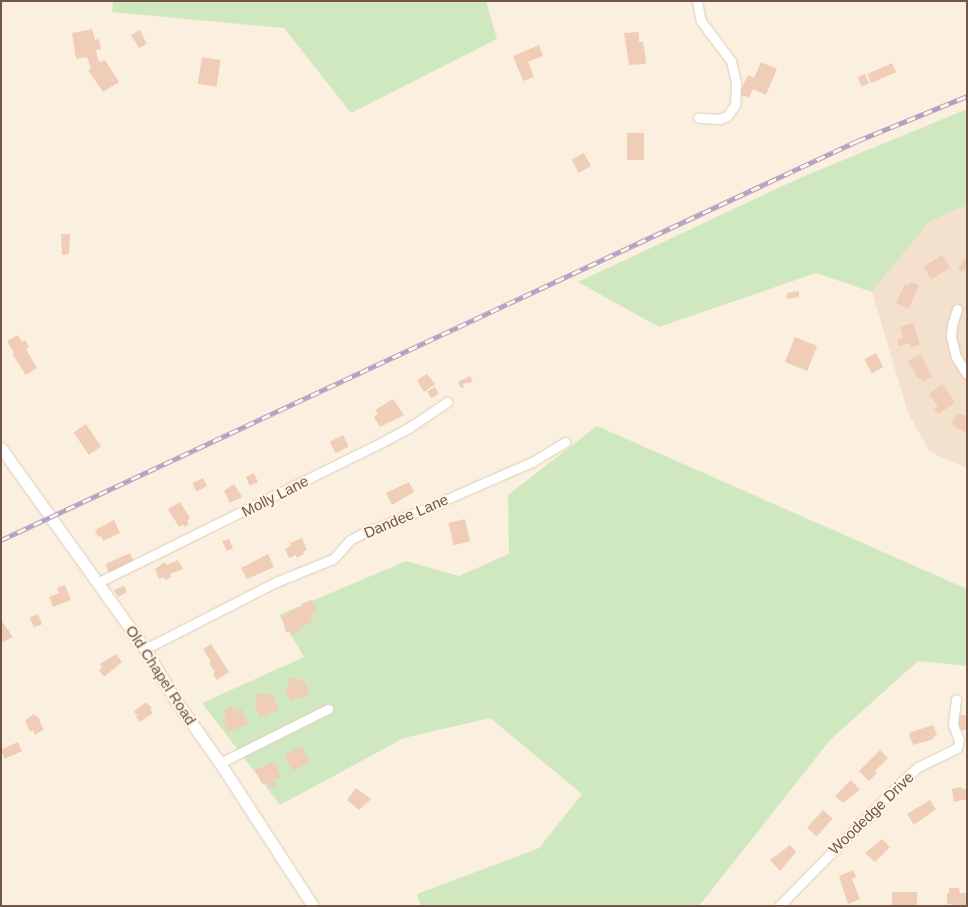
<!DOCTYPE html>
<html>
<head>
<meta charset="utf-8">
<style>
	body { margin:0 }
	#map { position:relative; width:968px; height:907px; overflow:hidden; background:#fbf0df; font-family:Arial,sans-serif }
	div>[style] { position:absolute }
	.residential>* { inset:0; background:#f3e1ce }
	.green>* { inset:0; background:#d0e8bf }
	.building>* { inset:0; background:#f0cdb7; transform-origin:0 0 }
	.roads { filter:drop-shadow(0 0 1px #dfcbbc) drop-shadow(0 0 1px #dfcbbc) }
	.street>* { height:9px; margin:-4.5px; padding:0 4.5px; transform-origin:4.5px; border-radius:4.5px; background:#fff }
	.secondary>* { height:11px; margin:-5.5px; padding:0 5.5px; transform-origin:5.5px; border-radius:5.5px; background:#fff }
	.rail>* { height:5px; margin-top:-2.5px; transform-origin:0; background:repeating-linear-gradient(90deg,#fff4e5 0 9px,#b29fc3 0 18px); box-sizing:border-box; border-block:1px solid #b29fc3 }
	span { translate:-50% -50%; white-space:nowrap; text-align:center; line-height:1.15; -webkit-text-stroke:4px #fff4e5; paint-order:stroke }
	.street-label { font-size:15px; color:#715548 }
	.frame { position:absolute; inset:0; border:2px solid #715548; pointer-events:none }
</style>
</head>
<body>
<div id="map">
	<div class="residential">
		<div style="clip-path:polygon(967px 205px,967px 468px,930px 452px,908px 413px,872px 292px,929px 222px)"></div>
	</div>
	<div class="green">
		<div style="clip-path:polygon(113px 1px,486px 1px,497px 39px,351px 113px,284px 28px,112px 12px)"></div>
		<div style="clip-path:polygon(967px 109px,967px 205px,929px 222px,872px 292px,816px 273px,659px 327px,578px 282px,802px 177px)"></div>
		<div style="clip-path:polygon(597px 426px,967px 589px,967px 666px,918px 661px,830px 740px,699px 906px,421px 906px,417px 894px,539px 848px,582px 794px,490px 718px,404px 738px,280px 805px,202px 703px,304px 657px,279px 615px,406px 561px,459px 576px,509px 554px,508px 495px)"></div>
	</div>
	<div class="building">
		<div style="clip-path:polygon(92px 29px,95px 40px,99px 39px,101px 49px,96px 50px,98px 59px,100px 62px,105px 60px,119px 82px,103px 92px,88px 70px,91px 69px,87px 57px,76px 59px,72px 33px)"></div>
		<div style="clip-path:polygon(140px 30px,147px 44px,139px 48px,131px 35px)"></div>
		<div style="clip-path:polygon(639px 32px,639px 42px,643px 42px,646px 61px,645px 64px,629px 65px,624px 33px)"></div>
		<div style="clip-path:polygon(539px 45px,543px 56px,528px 62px,534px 77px,523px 81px,513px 56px)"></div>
		<div style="left:202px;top:57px;width:19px;height:27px;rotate:9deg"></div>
		<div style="clip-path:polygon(761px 62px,777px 69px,766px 95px,753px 89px,749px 98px,739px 94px,748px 75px,754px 78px)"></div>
		<div style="left:892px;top:63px;width:10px;height:27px;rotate:66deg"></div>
		<div style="left:865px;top:74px;width:10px;height:8px;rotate:66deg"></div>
		<div style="left:627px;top:133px;width:17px;height:27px"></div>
		<div style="left:584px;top:153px;width:15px;height:14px;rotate:62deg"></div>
		<div style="clip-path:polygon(61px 234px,70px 234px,69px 254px,62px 255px)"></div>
		<div style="left:942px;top:255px;width:15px;height:22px;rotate:58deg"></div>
		<div style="clip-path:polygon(967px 256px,967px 271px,964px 269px,962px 272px,958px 269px)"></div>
		<div style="clip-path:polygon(911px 282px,919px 285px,909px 309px,896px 303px,905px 284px,909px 285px)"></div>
		<div style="clip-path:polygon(799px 291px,799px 297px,787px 299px,787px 293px)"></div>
		<div style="clip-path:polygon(913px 323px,920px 345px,911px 347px,910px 343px,899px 346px,897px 340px,903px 338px,900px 327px)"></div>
		<div style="clip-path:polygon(18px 335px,22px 342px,25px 340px,29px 347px,26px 349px,37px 368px,26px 375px,12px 354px,14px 353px,7px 341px)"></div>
		<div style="left:795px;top:337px;width:24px;height:27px;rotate:22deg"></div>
		<div style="left:876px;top:353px;width:16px;height:13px;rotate:63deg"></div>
		<div style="clip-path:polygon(921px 354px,932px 377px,923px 382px,921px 378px,918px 379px,908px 361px)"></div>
		<div style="clip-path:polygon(427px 374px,435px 384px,424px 392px,417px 380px)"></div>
		<div style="clip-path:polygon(470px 376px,473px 382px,463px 384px,464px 387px,461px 388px,458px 382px)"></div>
		<div style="clip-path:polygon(942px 384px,955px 402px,939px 414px,934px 409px,938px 406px,929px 394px)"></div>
		<div style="left:435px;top:387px;width:8px;height:9px;rotate:60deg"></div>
		<div style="clip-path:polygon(393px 399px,404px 415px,380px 427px,374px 417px,378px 414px,375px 410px)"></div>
		<div style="clip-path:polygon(958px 413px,967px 416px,967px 434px,951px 424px)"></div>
		<div style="left:86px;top:424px;width:27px;height:15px;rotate:56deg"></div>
		<div style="left:343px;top:435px;width:13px;height:15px;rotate:63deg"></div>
		<div style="left:254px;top:473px;width:10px;height:9px;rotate:66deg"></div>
		<div style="left:203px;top:478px;width:9px;height:12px;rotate:63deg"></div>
		<div style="clip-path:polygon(409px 482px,414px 492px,392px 505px,386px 493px)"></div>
		<div style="clip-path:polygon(234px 484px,242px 497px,230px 503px,224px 491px)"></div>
		<div style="clip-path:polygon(180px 502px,190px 518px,187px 521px,189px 524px,184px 527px,183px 524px,179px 527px,168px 509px)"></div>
		<div style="left:465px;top:519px;width:23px;height:17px;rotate:77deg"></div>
		<div style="clip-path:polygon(114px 520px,120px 533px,103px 541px,101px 536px,98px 537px,95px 530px)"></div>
		<div style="clip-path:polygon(302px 538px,307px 550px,303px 552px,304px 554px,297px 558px,296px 555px,289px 558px,285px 549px,291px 546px,290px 543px)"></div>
		<div style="clip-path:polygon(229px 539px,233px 548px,227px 551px,222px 541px)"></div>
		<div style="left:130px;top:553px;width:12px;height:27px;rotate:66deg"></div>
		<div style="clip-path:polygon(268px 554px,274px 567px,247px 579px,241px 568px)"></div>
		<div style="clip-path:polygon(178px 560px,183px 569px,170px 574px,171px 577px,165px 580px,164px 577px,159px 579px,155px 569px,164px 562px,167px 565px)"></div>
		<div style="clip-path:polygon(65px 585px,71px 600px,53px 607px,49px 597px,59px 593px,57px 588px)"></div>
		<div style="clip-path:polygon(124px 586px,127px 592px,118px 597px,114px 590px)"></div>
		<div style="clip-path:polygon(311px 600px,317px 611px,312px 613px,314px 618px,310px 619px,312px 623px,299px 627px,301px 631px,296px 633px,292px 634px,290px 631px,286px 633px,282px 617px,296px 608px,303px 607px,301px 604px)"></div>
		<div style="left:38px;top:614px;width:11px;height:9px;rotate:68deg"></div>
		<div style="clip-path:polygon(1px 620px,13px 637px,1px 643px)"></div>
		<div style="clip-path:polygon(211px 644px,229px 672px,217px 680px,213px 674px,215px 672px,209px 663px,211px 662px,203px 649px)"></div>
		<div style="clip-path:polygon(116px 654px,122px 662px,104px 677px,99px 670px,102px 668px,100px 664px)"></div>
		<div style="clip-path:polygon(295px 677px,297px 681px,303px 679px,310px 694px,291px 701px,285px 689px,290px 687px,287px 680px)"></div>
		<div style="clip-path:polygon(263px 692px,265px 696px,272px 693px,279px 710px,260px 718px,254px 703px,258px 702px,255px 695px)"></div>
		<div style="clip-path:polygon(146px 702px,152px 708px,150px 709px,153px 713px,140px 722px,136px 717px,140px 714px,136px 715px,134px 711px)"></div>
		<div style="clip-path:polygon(232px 706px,234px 711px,241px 708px,248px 724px,228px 732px,222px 718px,227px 716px,224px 710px)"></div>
		<div style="clip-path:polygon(34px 714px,41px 720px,39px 721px,44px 729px,35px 735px,33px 730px,30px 732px,25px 720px)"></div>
		<div style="left:959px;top:715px;width:8px;height:15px"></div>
		<div style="clip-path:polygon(933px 725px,937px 735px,933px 737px,934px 739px,913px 745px,909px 735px,911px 732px)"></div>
		<div style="left:18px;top:742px;width:10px;height:19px;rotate:66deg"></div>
		<div style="left:302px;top:746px;width:18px;height:20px;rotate:63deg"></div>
		<div style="clip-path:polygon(880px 750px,888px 758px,875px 771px,877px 773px,869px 781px,859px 771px)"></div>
		<div style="clip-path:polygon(274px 761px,281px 777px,274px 780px,277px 785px,269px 788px,267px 782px,262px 784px,255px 770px)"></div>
		<div style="clip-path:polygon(851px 780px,860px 790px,843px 803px,835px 796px)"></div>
		<div style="clip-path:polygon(962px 787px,962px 789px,967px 789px,967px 799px,954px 802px,952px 789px)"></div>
		<div style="clip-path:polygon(356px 788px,371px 799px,359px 810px,347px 800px)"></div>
		<div style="clip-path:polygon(930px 800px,936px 809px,914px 825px,907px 814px)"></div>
		<div style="left:823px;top:810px;width:13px;height:24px;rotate:42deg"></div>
		<div style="clip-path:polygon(882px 839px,890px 847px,875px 862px,865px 853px)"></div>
		<div style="clip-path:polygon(790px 845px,796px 852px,780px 871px,770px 860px)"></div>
		<div style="clip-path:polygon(853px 870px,856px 877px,852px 879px,860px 899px,848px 904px,839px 876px)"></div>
		<div style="clip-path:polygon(949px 888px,959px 888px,960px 893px,967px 893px,967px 906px,947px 904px,947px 893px,949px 893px)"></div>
		<div style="left:892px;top:892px;width:25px;height:14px"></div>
	</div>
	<div class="roads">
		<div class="street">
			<div style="left:697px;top:1px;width:20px;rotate:79deg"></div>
			<div style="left:701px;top:21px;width:50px;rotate:53.1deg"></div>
			<div style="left:731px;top:61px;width:22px;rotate:77deg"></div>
			<div style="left:736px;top:82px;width:23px;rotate:92deg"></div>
			<div style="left:735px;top:105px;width:14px;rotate:126deg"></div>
			<div style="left:727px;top:116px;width:8px;rotate:157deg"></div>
			<div style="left:720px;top:119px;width:22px;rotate:-177deg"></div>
			<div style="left:957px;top:309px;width:17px;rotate:107deg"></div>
			<div style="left:952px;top:325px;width:12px;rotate:95deg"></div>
			<div style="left:951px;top:337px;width:21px;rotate:76deg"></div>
			<div style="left:956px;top:357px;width:20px;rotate:57deg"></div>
			<div style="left:99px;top:582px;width:320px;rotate:-26.3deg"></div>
			<div style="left:386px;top:440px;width:27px;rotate:-28deg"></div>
			<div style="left:410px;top:427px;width:45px;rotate:-34deg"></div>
			<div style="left:145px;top:649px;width:147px;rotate:-27.1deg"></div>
			<div style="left:276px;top:582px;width:61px;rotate:-22deg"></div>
			<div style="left:333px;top:559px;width:25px;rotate:-48deg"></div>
			<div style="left:350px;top:540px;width:15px;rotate:-28deg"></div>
			<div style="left:363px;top:533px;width:63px;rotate:-21.3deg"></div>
			<div style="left:422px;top:510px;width:120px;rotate:-23.6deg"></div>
			<div style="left:532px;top:462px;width:39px;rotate:-31deg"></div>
			<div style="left:220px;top:763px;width:121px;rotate:-26.6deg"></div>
			<div style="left:779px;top:906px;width:173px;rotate:-45.5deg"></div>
			<div style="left:900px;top:783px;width:24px;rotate:-42deg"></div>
			<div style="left:918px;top:767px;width:43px;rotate:-26deg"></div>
			<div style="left:957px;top:748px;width:8px;rotate:-76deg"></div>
			<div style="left:959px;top:740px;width:17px;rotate:-111deg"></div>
			<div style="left:953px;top:724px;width:25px;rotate:-83deg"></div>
		</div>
		<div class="secondary">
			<div style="left:1px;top:448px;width:247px;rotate:54.4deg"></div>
			<div style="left:145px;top:649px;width:61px;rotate:59.2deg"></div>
			<div style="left:176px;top:701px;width:76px;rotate:54.6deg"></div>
			<div style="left:220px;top:763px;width:171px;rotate:57deg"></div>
		</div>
	</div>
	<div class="rail">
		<div style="left:1px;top:540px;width:944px;rotate:-24.99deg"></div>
		<div style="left:857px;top:141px;width:119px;rotate:-22.2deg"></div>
	</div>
	<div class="street-label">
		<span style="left:275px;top:496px;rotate:-27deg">Molly Lane</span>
		<span style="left:406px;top:516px;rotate:-23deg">Dandee Lane</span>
		<span style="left:161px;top:675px;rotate:57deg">Old Chapel Road</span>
		<span style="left:871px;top:813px;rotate:-44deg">Woodedge Drive</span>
	</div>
	<div class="frame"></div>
</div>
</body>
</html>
